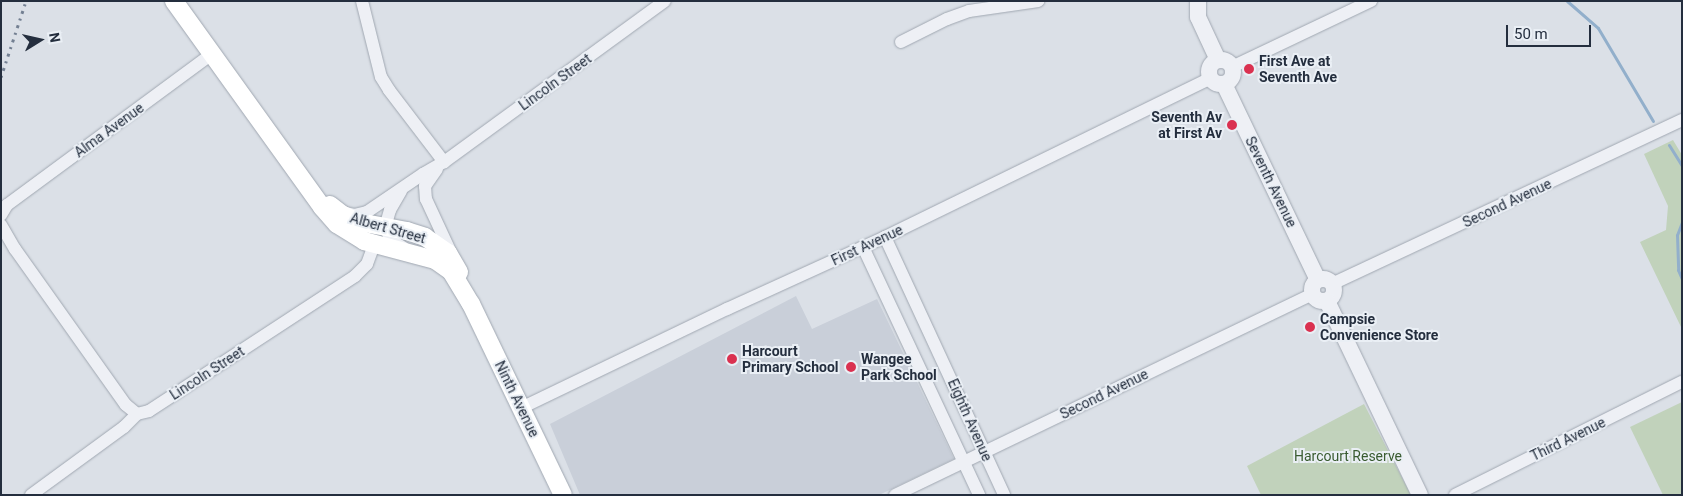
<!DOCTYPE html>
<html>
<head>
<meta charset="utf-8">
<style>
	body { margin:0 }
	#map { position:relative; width:1683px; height:496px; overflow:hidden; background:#dbe0e7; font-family:Roboto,sans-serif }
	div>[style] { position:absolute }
	.built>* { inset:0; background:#c9cfd9 }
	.green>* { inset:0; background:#c1d2bb }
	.stream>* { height:3px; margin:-1.5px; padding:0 1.5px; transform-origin:1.5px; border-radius:1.5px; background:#92afcb }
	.roads { filter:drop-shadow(0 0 1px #a0a7b1) drop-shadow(0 0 1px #a0a7b1) }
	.minor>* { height:12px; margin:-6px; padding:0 6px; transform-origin:6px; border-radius:6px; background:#eef0f5 }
	.tertiary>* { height:16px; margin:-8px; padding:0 8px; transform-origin:8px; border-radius:8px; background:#eef0f5 }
	.tertiary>.ring { margin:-8px; padding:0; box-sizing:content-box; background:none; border:16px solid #eef0f5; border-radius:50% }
	.secondary>* { height:18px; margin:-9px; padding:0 9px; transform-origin:9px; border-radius:9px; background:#fff }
	.rail>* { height:3px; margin-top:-1.5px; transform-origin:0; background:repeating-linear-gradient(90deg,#738092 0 2.5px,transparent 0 7.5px) }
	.dots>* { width:14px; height:14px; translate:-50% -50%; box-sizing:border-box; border:2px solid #eaeff5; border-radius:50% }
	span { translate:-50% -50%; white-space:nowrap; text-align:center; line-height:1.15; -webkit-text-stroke:4px #eaeff5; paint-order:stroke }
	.poi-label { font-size:14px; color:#242e3e; font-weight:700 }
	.left { translate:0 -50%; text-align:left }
	.right { translate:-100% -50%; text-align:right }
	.street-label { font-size:14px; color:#242e3e }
	.park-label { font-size:14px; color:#395b30 }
	.frame { position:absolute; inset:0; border:2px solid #242e3e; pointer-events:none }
	.north { position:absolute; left:15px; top:15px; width:50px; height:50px; -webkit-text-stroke:4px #eaeff5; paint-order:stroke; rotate:80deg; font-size:14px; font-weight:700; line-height:20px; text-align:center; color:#242e3e }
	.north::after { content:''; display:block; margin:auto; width:18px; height:22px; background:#242e3e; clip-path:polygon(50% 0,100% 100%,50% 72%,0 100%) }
	.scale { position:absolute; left:1506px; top:25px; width:85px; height:22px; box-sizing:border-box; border:2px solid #242e3e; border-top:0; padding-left:6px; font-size:15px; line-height:18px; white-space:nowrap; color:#242e3e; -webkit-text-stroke:4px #eaeff5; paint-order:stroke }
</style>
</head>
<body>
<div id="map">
	<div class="built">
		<div style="clip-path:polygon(796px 296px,812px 329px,877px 299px,954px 459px,879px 495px,580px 495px,550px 424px)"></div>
	</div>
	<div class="green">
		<div style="clip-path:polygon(1673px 140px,1682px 155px,1682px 329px,1640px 242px,1666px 230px,1668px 206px,1644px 154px)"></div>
		<div style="clip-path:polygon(1682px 402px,1682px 495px,1663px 495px,1630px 427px)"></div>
		<div style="clip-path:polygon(1364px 404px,1411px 495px,1261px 495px,1247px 466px)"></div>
	</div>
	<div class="stream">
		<div style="left:1567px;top:1px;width:41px;rotate:41.1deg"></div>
		<div style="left:1598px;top:28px;width:108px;rotate:59.4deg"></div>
		<div style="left:1669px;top:145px;width:25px;rotate:58deg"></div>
		<div style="left:1682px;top:222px;width:14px;rotate:111deg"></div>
		<div style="left:1677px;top:235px;width:35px;rotate:88deg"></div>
		<div style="left:1678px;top:270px;width:10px;rotate:66deg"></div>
	</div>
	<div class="roads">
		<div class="minor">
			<div style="left:362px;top:1px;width:78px;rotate:76deg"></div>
			<div style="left:381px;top:77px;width:15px;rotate:58deg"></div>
			<div style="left:389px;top:90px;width:91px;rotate:52.6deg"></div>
			<div style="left:901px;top:42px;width:51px;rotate:-26.6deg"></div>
			<div style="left:947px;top:19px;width:23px;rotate:-20deg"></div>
			<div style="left:969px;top:11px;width:70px;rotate:-8.2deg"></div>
			<div style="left:1232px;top:67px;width:154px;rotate:-25.4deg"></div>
			<div style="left:437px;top:169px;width:21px;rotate:125deg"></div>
			<div style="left:425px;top:186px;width:13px;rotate:86deg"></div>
			<div style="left:426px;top:199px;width:62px;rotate:65.1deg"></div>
			<div style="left:401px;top:191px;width:22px;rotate:120deg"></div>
			<div style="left:390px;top:210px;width:18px;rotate:106deg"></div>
			<div style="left:385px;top:227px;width:14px;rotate:65deg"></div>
			<div style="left:391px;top:240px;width:15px;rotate:32deg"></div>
			<div style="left:346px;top:213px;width:8px;rotate:14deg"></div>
			<div style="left:354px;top:215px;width:13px;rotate:-13deg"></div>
			<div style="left:367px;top:212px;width:68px;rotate:-34.2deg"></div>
			<div style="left:423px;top:174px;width:24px;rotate:-30deg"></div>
			<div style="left:444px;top:162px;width:273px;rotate:-36.1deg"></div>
			<div style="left:1px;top:215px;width:12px;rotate:-59deg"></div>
			<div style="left:7px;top:205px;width:255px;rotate:-36.4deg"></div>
			<div style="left:1px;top:225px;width:28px;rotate:60deg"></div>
			<div style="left:15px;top:249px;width:191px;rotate:54.6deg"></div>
			<div style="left:126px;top:405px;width:14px;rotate:39deg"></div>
			<div style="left:885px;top:237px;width:284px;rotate:65.2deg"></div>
			<div style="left:863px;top:247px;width:274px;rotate:64.9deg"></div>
			<div style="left:1332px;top:284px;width:387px;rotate:-25.1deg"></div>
			<div style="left:521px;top:408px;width:229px;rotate:-25.7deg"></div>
			<div style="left:727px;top:309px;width:174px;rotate:-24.5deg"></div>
			<div style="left:885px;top:237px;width:363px;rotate:-26deg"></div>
			<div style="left:31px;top:495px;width:115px;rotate:-36.2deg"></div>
			<div style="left:124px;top:427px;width:18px;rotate:-45deg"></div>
			<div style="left:137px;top:414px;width:12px;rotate:-14deg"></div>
			<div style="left:149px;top:411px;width:246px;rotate:-33.2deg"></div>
			<div style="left:355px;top:276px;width:17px;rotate:-45deg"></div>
			<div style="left:367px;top:264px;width:20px;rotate:-70deg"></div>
			<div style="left:895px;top:495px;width:463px;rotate:-25.7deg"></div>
			<div style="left:1455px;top:495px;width:254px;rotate:-26.5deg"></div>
		</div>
		<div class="tertiary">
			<div style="left:1198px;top:1px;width:16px;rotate:90deg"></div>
			<div style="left:1198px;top:17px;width:47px;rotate:65.1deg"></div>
			<div class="ring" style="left:1209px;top:60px;width:8px;height:8px"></div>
			<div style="left:1224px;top:84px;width:217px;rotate:64.4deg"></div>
			<div class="ring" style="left:1312px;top:279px;width:6px;height:6px"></div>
			<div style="left:1327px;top:301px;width:215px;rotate:64.4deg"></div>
		</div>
		<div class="secondary">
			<div style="left:174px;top:1px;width:254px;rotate:54.3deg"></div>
			<div style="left:322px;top:207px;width:23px;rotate:49deg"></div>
			<div style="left:337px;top:224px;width:32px;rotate:32deg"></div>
			<div style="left:364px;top:241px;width:73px;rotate:15deg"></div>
			<div style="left:435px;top:260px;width:19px;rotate:35deg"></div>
			<div style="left:451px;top:271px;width:39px;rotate:59deg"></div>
			<div style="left:471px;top:304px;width:212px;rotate:64.3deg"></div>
			<div style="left:330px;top:205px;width:16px;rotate:38deg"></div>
			<div style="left:343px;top:215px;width:17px;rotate:24deg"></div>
			<div style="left:359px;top:222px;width:49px;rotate:10.6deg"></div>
			<div style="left:407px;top:231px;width:19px;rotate:18deg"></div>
			<div style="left:425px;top:237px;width:28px;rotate:35deg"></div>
			<div style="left:448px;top:253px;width:22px;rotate:60deg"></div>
		</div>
	</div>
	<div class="rail">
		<div style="left:1px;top:77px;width:80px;rotate:-71.8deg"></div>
	</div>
	<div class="dots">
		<div style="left:1249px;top:69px;background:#da3150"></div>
		<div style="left:1232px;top:125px;background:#da3150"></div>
		<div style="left:1310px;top:327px;background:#da3150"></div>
		<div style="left:732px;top:359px;background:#da3150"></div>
		<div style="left:851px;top:367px;background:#da3150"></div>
	</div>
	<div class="poi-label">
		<span class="left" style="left:1259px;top:69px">First Ave at<br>Seventh Ave</span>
		<span class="right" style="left:1222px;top:125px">Seventh Av<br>at First Av</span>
		<span class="left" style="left:1320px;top:327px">Campsie<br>Convenience Store</span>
		<span class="left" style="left:742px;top:359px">Harcourt<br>Primary School</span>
		<span class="left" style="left:861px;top:367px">Wangee<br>Park School</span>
	</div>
	<div class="street-label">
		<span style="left:555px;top:82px;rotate:-36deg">Lincoln Street</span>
		<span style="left:109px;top:130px;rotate:-36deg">Alma Avenue</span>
		<span style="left:1271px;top:182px;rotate:64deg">Seventh Avenue</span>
		<span style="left:1507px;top:203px;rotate:-25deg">Second Avenue</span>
		<span style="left:388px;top:228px;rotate:16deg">Albert Street</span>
		<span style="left:867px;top:245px;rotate:-25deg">First Avenue</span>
		<span style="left:207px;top:373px;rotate:-33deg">Lincoln Street</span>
		<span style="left:1104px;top:394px;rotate:-26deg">Second Avenue</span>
		<span style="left:517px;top:399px;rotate:64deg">Ninth Avenue</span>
		<span style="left:970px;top:420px;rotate:66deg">Eighth Avenue</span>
		<span style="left:1568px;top:439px;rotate:-26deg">Third Avenue</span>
	</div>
	<div class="park-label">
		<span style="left:1348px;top:456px">Harcourt Reserve</span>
	</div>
	<div class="frame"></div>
	<div class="north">N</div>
	<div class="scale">50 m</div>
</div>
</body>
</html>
